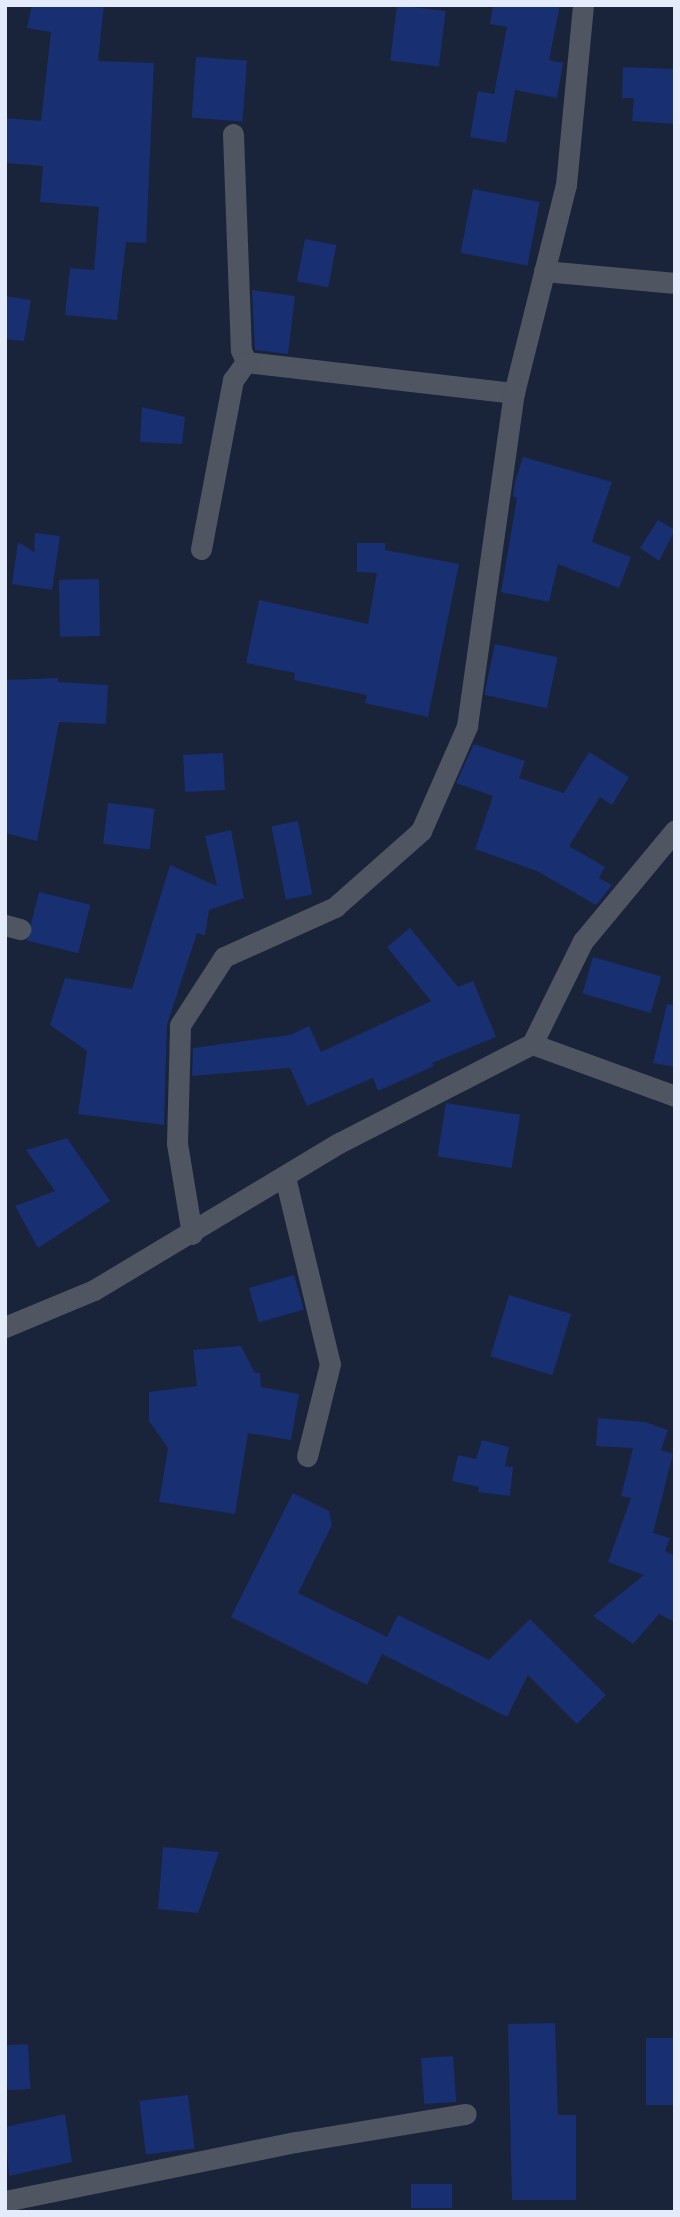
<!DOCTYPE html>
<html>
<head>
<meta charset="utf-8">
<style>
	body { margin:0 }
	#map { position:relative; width:680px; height:2217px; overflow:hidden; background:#19233a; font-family:Merriweather,serif }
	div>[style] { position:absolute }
	.building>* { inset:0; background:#182f72; transform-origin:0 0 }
	.minor>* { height:21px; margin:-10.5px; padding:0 10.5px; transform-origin:10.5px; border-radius:10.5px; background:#4f5561 }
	span { translate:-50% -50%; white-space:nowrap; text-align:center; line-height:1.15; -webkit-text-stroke:5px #10192f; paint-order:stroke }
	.frame { position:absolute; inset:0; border:7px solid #e4ebfb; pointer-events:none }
</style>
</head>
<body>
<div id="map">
	<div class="building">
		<div style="clip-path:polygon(32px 5px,104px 5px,98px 61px,154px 63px,146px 243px,126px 242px,117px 320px,65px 315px,70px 268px,94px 270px,99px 207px,40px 202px,43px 166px,5px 163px,5px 118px,41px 121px,51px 32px,27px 28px)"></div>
		<div style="left:397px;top:5px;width:49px;height:56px;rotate:7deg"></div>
		<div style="clip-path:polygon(493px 5px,560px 5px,549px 60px,563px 63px,557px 98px,515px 90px,506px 143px,470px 137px,478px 91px,494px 94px,507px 27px,490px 24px)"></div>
		<div style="left:196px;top:57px;width:51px;height:61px;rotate:4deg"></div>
		<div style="clip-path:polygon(623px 67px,675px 69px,675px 124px,632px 121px,634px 98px,622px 98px)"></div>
		<div style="left:473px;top:189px;width:68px;height:65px;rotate:11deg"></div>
		<div style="left:305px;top:239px;width:32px;height:43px;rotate:11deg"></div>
		<div style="clip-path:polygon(252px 290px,295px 296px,288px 354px,255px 350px)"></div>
		<div style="clip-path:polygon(5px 296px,31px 300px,24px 341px,5px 339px)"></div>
		<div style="clip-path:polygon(142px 407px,185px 417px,182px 444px,140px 442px)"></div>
		<div style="clip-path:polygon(523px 457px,612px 482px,592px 542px,631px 557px,619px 588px,558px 564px,549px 602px,501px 592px,517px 498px,513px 496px,515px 482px)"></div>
		<div style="clip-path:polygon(658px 520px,675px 530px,659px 561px,640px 548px)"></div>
		<div style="clip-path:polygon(35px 533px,60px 536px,52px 590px,12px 584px,18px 542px,34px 552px)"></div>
		<div style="clip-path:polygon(357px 543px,385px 543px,385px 550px,459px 564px,428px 717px,365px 703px,367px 695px,294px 680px,295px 673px,246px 663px,259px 600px,368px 624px,377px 573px,357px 572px)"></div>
		<div style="left:99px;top:579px;width:57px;height:40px;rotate:89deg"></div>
		<div style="left:495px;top:644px;width:64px;height:52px;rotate:12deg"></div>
		<div style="clip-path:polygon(58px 678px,58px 682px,108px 685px,106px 724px,59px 722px,37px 841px,5px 833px,5px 680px)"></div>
		<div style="clip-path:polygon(474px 744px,525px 761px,519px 778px,564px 793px,589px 752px,629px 777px,612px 805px,600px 797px,569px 846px,605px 867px,599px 878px,612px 885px,596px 905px,537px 871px,475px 849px,493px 796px,456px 783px)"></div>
		<div style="left:223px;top:753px;width:37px;height:40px;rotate:87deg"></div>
		<div style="left:108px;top:803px;width:47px;height:41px;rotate:7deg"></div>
		<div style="left:298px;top:821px;width:75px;height:27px;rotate:79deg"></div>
		<div style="clip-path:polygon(231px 830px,244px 898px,209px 910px,205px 935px,197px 933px,167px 1025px,164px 1125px,78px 1114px,87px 1051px,50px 1025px,65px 978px,132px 989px,170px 865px,217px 886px,205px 836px)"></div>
		<div style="left:39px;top:892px;width:53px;height:50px;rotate:14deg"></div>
		<div style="clip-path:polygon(410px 928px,458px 987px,473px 981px,496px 1037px,432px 1063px,434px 1066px,378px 1091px,373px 1078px,307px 1106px,290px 1068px,192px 1076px,193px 1048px,290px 1035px,309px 1026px,321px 1052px,431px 1001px,387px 947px)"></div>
		<div style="left:593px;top:957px;width:71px;height:38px;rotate:16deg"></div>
		<div style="clip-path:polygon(667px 1004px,675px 1005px,675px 1067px,653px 1063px)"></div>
		<div style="left:446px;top:1103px;width:75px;height:54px;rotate:9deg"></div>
		<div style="clip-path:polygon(67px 1138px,110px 1201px,38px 1248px,15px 1206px,55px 1191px,26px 1150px)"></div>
		<div style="left:294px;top:1275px;width:36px;height:47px;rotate:74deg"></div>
		<div style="left:509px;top:1295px;width:65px;height:64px;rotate:17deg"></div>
		<div style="clip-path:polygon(241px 1346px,255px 1373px,260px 1373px,261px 1387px,299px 1394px,291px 1440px,248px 1433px,235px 1514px,159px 1502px,168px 1448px,149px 1421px,149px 1392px,197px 1386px,193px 1350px)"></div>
		<div style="clip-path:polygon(598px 1418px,645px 1422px,668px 1430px,661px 1450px,673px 1454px,653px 1533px,670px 1538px,665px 1551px,675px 1556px,675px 1622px,659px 1614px,633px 1644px,593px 1616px,644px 1575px,608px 1562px,631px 1498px,621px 1496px,633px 1448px,596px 1446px)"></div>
		<div style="clip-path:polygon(482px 1440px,509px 1447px,505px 1466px,513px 1467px,510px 1496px,478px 1492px,479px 1487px,452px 1481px,458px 1455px,476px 1459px)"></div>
		<div style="clip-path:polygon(293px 1493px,329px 1511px,332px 1525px,298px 1593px,387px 1637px,398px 1615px,489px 1660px,530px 1619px,606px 1695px,577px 1724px,528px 1675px,507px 1717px,382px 1654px,367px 1685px,231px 1617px)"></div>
		<div style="clip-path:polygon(163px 1847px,219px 1852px,198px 1913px,158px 1909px)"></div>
		<div style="clip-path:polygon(555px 2023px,558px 2115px,576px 2115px,576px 2200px,512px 2200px,508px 2024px)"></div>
		<div style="left:675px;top:2038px;width:67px;height:29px;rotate:90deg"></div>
		<div style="left:28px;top:2044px;width:45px;height:23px;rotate:87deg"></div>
		<div style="left:453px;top:2056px;width:46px;height:32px;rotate:86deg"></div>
		<div style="left:188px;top:2095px;width:54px;height:49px;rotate:83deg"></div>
		<div style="clip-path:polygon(65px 2114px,72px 2162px,9px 2176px,5px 2127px)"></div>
		<div style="left:452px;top:2184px;width:24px;height:41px;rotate:90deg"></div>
	</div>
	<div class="minor">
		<div style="left:233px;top:134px;width:216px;rotate:87.9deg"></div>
		<div style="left:241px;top:350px;width:13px;rotate:67deg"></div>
		<div style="left:246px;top:362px;width:270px;rotate:6.6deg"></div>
		<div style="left:544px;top:271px;width:132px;rotate:5.2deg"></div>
		<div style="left:201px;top:549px;width:172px;rotate:-79.3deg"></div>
		<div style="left:233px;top:380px;width:22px;rotate:-54deg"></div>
		<div style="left:5px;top:925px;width:16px;rotate:15deg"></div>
		<div style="left:532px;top:1044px;width:152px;rotate:20deg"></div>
		<div style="left:285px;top:1177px;width:192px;rotate:76.5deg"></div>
		<div style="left:330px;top:1364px;width:95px;rotate:104deg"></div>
		<div style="left:192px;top:1234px;width:92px;rotate:-99.4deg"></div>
		<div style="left:177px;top:1143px;width:118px;rotate:-88.5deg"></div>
		<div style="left:180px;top:1025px;width:81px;rotate:-57.1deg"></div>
		<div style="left:224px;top:957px;width:122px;rotate:-24.2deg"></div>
		<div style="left:335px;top:907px;width:115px;rotate:-41.5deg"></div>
		<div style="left:421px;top:831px;width:115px;rotate:-66.3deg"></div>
		<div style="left:467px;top:726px;width:336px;rotate:-82deg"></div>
		<div style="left:514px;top:393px;width:214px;rotate:-76deg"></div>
		<div style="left:566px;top:185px;width:181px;rotate:-84.6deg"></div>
		<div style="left:5px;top:1327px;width:96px;rotate:-22.6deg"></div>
		<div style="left:94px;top:1290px;width:286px;rotate:-31deg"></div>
		<div style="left:339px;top:1143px;width:217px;rotate:-27.2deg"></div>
		<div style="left:532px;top:1044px;width:115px;rotate:-63.7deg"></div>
		<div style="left:583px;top:941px;width:144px;rotate:-50.3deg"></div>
		<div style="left:5px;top:2201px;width:297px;rotate:-11.5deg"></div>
		<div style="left:296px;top:2142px;width:172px;rotate:-9.4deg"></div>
	</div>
	<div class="frame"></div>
</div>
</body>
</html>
